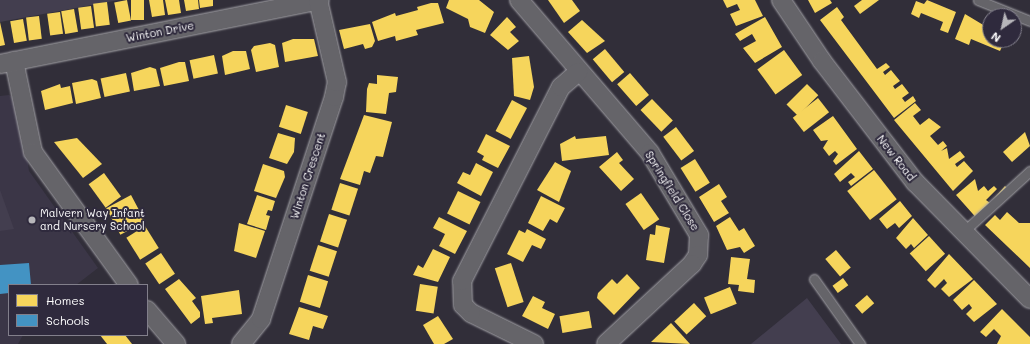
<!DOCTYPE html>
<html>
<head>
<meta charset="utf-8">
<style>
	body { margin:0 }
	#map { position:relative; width:1030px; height:344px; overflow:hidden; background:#312e39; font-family:Mali,sans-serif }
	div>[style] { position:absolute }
	.built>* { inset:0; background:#3b3647 }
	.green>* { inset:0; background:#433e4f }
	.homes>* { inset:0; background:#f6d55c; transform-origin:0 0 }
	.schools>* { inset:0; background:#4393c3 }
	.roads { filter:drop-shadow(0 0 1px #a2a1a6) drop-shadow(0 0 1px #a2a1a6) }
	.service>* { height:9px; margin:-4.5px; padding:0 4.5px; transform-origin:4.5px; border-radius:4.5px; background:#656469 }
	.minor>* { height:18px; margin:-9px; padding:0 9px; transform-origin:9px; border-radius:9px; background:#656469 }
	.dots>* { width:11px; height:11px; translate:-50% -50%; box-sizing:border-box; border:2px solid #2f2a3d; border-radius:50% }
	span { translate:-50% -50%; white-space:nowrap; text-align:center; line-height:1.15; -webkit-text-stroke:4px #2f2a3d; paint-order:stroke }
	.street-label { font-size:11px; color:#fff }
	.poi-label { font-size:11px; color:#fff }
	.left { translate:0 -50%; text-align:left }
	.legend { position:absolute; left:8px; top:284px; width:140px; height:52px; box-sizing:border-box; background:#2f2a3d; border:1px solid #827f8b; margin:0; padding:5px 7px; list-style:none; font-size:12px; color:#fff }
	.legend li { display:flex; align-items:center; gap:8px; height:20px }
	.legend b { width:20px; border:1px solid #827f8b }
	.north { position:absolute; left:982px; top:8px; width:40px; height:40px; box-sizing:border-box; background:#2f2a3d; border:1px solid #827f8b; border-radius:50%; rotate:214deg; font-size:11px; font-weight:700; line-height:16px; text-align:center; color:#fff }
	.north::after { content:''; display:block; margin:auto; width:14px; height:18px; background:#b7b6ba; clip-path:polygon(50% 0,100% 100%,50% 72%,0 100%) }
</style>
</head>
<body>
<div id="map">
	<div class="built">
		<div style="clip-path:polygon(9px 95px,18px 100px,29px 171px,98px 268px,76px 285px,9px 285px,9px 335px,23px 335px,18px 344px,0 344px,0 96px)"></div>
	</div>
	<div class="green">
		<div style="clip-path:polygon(0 0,119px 0,0 22px)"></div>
		<div style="clip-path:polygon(0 190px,14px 229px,0 231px)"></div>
		<div style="clip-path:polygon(807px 298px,841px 344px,751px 344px)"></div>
	</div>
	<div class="homes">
		<div style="left:127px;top:0;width:21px;height:13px;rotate:79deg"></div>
		<div style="left:131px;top:0;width:13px;height:20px"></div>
		<div style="clip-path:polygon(149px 0,163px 0,165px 15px,152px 17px)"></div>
		<div style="clip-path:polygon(165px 0,179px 0,181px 13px,168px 15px)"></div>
		<div style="clip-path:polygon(184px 0,198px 0,199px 9px,186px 11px)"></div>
		<div style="clip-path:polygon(199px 0,213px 0,213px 6px,200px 8px)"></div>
		<div style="clip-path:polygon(449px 0,479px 0,494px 12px,485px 33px,470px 27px,468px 19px,446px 8px)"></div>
		<div style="clip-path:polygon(548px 0,572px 0,580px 11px,564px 23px)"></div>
		<div style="clip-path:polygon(723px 0,755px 0,763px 16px,736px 26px,730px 14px,740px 10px,737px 4px,727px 8px)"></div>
		<div style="clip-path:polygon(808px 0,830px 0,832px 3px,815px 13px)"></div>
		<div style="clip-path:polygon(862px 0,879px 0,860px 14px,854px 6px)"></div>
		<div style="clip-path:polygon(927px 0,956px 12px,948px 33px,940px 30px,943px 22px,921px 13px,919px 18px,911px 14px,916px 1px,924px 4px)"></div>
		<div style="left:107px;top:2px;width:23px;height:14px;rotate:83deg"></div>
		<div style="clip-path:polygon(431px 3px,438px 3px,444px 23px,416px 30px,418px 35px,396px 41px,395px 36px,378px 41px,372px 22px,395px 13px,396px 16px,418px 10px,417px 7px)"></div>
		<div style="left:91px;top:6px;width:22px;height:13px;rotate:82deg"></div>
		<div style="clip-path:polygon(837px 7px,844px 17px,841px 20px,877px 69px,886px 63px,890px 67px,883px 72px,885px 75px,891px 70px,900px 81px,893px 86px,895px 89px,902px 84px,909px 93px,902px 98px,905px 102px,913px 96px,916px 101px,894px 118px,820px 20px)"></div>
		<div style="left:74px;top:9px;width:23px;height:13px;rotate:80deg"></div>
		<div style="left:60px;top:12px;width:22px;height:13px;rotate:82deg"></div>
		<div style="clip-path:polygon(965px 14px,990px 29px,990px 40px,1005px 40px,1000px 51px,971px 39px,969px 45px,955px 39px)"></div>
		<div style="left:39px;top:16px;width:23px;height:13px;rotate:83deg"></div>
		<div style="clip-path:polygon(507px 17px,516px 27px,510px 32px,519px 41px,508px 50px,490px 35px)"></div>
		<div style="clip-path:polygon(765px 17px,782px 47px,755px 63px,743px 48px,756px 41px,752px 34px,740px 41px,735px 34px)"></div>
		<div style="left:23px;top:19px;width:22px;height:13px;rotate:80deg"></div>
		<div style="clip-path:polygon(582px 20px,605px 41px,587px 53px,568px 32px)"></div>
		<div style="clip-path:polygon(0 22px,5px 45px,0 46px)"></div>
		<div style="clip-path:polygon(370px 24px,375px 41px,372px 47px,365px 49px,363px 44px,344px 49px,339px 30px)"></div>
		<div style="clip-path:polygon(293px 39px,314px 39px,318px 56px,285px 62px,282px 43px)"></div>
		<div style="clip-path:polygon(270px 43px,275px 45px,279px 67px,256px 72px,251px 50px,254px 46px)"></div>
		<div style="left:605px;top:49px;width:30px;height:16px;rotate:50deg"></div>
		<div style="left:784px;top:50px;width:31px;height:33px;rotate:54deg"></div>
		<div style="clip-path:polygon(233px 51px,246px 51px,250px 69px,225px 75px,222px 56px)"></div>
		<div style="left:214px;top:55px;width:19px;height:25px;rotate:78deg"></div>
		<div style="clip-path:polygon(529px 56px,534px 87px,530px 100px,514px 96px,512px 58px)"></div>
		<div style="clip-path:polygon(179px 62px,185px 62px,189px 81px,164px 86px,160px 68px)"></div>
		<div style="clip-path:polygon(150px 67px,156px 69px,160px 86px,134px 91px,131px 73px)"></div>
		<div style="left:126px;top:73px;width:19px;height:26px;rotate:78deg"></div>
		<div style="left:630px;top:73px;width:29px;height:17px;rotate:49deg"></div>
		<div style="clip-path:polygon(377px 75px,398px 77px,396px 92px,389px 93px,386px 114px,366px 112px,367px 89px,369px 83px,377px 84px)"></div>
		<div style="clip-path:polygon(92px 79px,97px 81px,101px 98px,76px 104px,72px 83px)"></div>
		<div style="clip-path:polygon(60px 84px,61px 88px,70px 86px,73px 103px,45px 110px,41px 91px)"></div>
		<div style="left:807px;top:84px;width:16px;height:29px;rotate:45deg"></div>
		<div style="left:818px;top:98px;width:18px;height:32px;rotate:52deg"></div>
		<div style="left:652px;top:99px;width:30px;height:16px;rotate:46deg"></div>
		<div style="left:512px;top:100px;width:17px;height:35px;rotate:28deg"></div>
		<div style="clip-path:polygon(915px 103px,921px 110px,913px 116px,920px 125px,929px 118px,941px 127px,930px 136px,938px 145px,943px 141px,947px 146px,941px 151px,947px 148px,949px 159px,960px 151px,965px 157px,955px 164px,957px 167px,964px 161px,973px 171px,953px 191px,894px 120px)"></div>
		<div style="left:286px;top:105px;width:23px;height:23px;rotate:18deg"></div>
		<div style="clip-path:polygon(364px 115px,392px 122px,383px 157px,376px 156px,370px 173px,364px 171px,360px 185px,340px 179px)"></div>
		<div style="clip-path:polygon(833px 116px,857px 149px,836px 165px,833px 161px,838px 154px,835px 151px,829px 156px,823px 148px,828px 140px,821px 141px,813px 130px)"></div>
		<div style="left:676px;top:127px;width:30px;height:16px;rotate:53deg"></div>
		<div style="clip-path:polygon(1025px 132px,1030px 146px,1012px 162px,1003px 152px)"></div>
		<div style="clip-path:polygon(278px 133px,295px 138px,294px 152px,287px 164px,269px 158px)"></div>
		<div style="clip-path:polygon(486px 134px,510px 146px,498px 168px,482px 160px,484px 156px,477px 152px)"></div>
		<div style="clip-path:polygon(575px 136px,576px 139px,606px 136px,609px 155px,562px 161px,560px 144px)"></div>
		<div style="clip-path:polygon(77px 138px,102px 164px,83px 178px,54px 142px)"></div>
		<div style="clip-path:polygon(859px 151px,873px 169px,851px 186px,848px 182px,855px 177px,851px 173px,840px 182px,834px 174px)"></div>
		<div style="clip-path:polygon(617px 152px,623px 160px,619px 163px,634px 179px,621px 191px,599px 167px)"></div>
		<div style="left:695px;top:159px;width:28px;height:17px;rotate:58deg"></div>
		<div style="clip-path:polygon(555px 162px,571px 171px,559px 202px,537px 190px)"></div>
		<div style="clip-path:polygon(476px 163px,493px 172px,481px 196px,457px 183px,463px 172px,470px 175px)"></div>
		<div style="clip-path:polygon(263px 164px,284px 171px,285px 177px,276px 198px,254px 191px)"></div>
		<div style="left:874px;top:170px;width:37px;height:34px;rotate:52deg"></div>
		<div style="left:104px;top:173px;width:29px;height:19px;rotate:54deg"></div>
		<div style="clip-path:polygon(975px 179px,978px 191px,984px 186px,988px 191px,994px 186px,997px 189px,986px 200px,990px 203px,1005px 186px,1012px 193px,980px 222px,956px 195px)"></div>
		<div style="left:340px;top:183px;width:19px;height:28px;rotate:18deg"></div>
		<div style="clip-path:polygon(719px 184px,727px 197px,721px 201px,729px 213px,714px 222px,699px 197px)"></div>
		<div style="left:458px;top:191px;width:25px;height:25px;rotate:26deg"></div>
		<div style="left:641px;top:193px;width:32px;height:19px;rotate:55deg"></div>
		<div style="left:131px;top:195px;width:30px;height:28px;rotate:62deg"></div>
		<div style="clip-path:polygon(257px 195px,275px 201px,272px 211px,268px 210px,266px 215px,270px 216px,266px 230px,247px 224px)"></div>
		<div style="clip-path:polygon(541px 196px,565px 208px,557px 223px,550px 219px,543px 231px,528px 223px)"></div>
		<div style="clip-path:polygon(900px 201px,912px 216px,899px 228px,895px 223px,887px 229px,879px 219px)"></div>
		<div style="clip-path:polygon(1007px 212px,1019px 223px,1030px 223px,1030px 268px,985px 225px,995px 215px,1000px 220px)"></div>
		<div style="left:329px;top:214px;width:19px;height:29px;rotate:18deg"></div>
		<div style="clip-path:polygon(439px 217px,467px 231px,455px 254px,439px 246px,445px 234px,433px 228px)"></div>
		<div style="clip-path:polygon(730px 217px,739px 231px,744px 228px,755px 246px,744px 253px,740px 247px,727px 250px,716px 226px)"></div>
		<div style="clip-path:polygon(913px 218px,928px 235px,914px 248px,911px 244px,906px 249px,896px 238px)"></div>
		<div style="clip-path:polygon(239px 223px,265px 231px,256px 258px,234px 251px)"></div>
		<div style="clip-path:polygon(656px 225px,670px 228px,664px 263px,646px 260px,650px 234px,655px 235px)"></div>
		<div style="left:145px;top:226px;width:26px;height:22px;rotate:58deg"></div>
		<div style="clip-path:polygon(527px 229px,546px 239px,541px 249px,532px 245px,523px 262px,507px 254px,519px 230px,525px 233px)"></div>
		<div style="left:929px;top:236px;width:24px;height:26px;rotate:48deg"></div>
		<div style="left:318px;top:245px;width:20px;height:27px;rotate:18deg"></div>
		<div style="clip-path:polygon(433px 249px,450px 257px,438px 282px,413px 275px,418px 265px,423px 268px)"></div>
		<div style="left:836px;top:250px;width:23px;height:14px;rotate:50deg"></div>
		<div style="left:161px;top:253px;width:25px;height:19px;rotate:56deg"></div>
		<div style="clip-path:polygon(949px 254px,973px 279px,949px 297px,941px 289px,947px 283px,944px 279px,935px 288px,927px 280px)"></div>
		<div style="clip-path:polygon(731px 257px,750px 259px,747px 279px,755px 280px,754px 293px,738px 291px,739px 285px,728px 284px)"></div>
		<div style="left:511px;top:263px;width:41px;height:17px;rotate:72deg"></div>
		<div style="clip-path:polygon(627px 274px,640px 288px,614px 315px,597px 298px,598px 293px,612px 279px,617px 284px)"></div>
		<div style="left:308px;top:275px;width:21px;height:28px;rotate:17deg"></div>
		<div style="left:843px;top:278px;width:9px;height:13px;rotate:54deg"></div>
		<div style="clip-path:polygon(179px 279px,196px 298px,192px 301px,200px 312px,200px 317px,191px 324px,165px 289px)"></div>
		<div style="clip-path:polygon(974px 280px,997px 304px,974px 322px,966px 314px,972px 308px,969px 304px,962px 310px,953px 300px)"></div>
		<div style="left:420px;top:284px;width:18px;height:27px;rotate:9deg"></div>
		<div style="left:730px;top:287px;width:18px;height:28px;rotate:68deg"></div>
		<div style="clip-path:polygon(239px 290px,242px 314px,212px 318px,213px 323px,205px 324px,201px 296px)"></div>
		<div style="left:867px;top:295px;width:11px;height:16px;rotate:49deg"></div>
		<div style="clip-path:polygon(533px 296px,545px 302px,542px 308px,555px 314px,548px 329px,522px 316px)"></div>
		<div style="left:694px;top:303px;width:18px;height:27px;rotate:47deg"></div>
		<div style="clip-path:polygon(299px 307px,328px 316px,323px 329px,313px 326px,309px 340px,289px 334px)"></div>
		<div style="clip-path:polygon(1002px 309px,1030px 337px,1030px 344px,997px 344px,1001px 336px,994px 329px,986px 337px,980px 332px)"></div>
		<div style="left:589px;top:311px;width:17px;height:30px;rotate:80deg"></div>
		<div style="clip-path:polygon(438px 316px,453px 339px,444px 344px,434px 344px,423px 325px)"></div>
		<div style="clip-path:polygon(671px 323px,690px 344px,651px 342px)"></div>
		<div style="clip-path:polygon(100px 335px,125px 335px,132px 344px,107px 344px)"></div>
	</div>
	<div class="schools">
		<div style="clip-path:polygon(29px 263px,31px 285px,9px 285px,9px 293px,0 294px,0 265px)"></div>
	</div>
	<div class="roads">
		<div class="service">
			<div style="left:978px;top:0;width:56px;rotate:22deg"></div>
			<div style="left:962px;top:233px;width:92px;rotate:-42.4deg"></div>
			<div style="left:814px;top:279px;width:80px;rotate:54.7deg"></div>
		</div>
		<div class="minor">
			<div style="left:519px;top:0;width:201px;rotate:49.4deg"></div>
			<div style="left:650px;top:153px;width:96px;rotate:59.1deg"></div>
			<div style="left:699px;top:235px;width:20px;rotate:93deg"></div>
			<div style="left:698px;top:255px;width:11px;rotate:124deg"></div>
			<div style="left:692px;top:264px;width:117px;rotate:137.1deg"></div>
			<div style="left:781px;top:0;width:73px;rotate:56.1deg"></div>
			<div style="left:822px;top:61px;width:153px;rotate:52.5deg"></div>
			<div style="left:915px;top:182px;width:164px;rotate:45.5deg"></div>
			<div style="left:14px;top:61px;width:93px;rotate:78.2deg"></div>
			<div style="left:33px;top:152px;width:164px;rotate:54.2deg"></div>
			<div style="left:0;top:64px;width:326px;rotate:-11.3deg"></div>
			<div style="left:147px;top:310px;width:45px;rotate:49.5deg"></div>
			<div style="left:241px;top:344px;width:32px;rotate:-51deg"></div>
			<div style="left:261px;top:319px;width:234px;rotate:-71.8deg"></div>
			<div style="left:334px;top:97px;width:15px;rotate:-79deg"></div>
			<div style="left:337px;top:82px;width:84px;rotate:-103deg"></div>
			<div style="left:534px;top:344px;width:70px;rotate:-153.8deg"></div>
			<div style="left:471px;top:313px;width:11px;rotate:-135deg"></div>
			<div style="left:463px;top:305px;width:24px;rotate:-92deg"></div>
			<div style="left:462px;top:281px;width:218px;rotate:-63deg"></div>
			<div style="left:561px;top:87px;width:23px;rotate:-41deg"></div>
		</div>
	</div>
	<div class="dots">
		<div style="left:32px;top:220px;background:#b7b6ba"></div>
	</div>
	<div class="street-label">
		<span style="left:160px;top:32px;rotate:-11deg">Winton Drive</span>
		<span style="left:896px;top:158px;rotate:52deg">New Road</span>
		<span style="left:308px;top:176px;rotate:-72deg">Winton Crescent</span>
		<span style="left:672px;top:191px;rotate:58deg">Springfield Close</span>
	</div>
	<div class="poi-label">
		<span class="left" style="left:40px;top:220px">Malvern Way Infant<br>and Nursery School</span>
	</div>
	<ul class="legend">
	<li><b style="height:11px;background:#f6d55c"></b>Homes</li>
	<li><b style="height:11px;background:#4393c3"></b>Schools</li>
	</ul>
	<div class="north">N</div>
</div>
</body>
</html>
